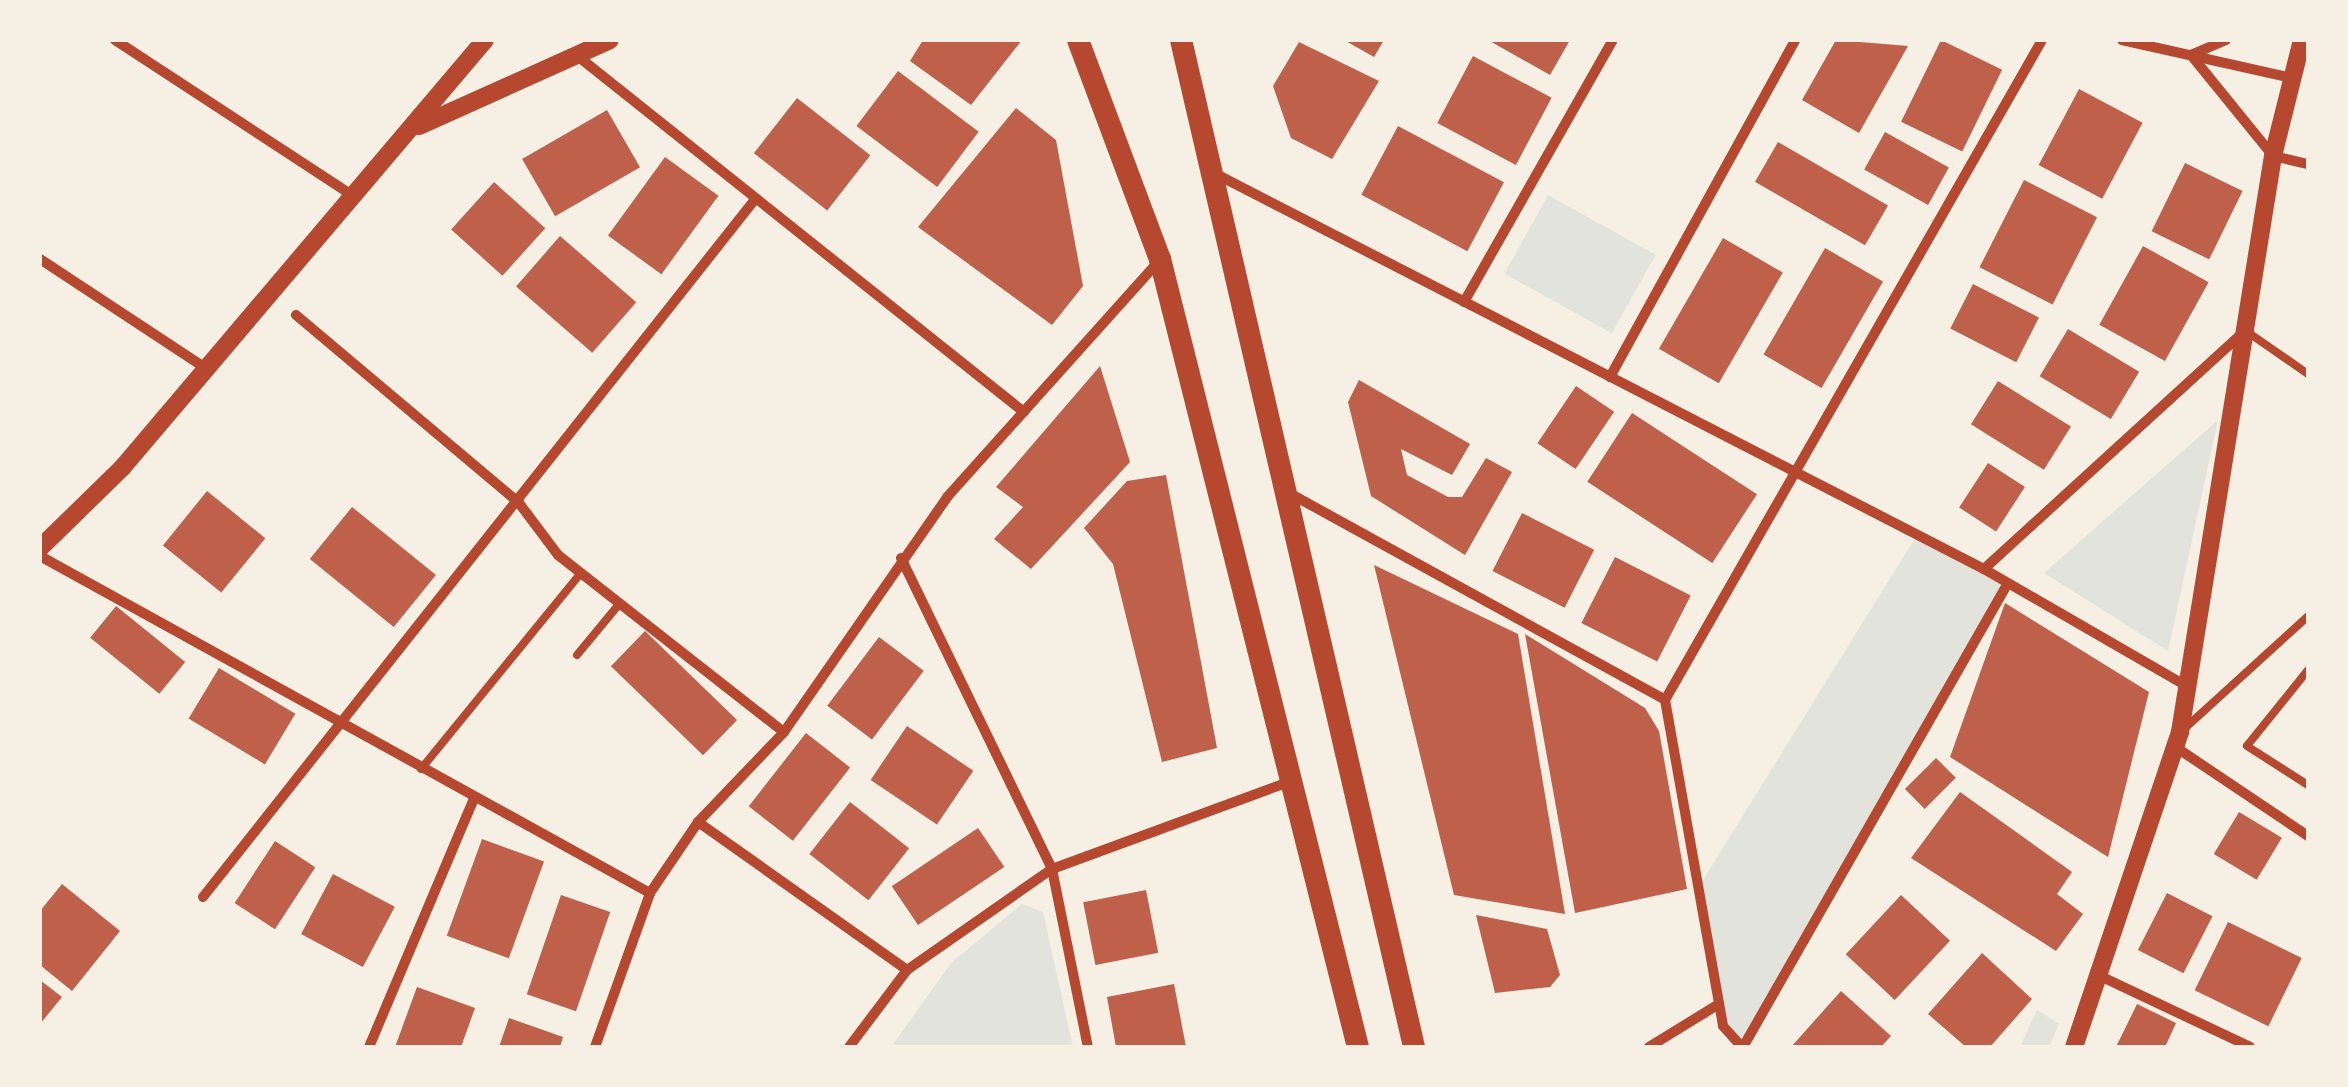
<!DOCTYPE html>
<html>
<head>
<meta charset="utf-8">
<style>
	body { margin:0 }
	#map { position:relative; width:2348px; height:1087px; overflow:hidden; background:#f6efe4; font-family:Roboto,sans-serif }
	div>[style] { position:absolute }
	.green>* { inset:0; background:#e2e4dc; transform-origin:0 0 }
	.building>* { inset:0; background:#bf614a; transform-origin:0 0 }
	.service>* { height:8px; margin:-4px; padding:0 4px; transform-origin:4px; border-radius:4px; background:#b5482f }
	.minor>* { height:10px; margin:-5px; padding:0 5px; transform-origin:5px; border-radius:5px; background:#b5482f }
	.tertiary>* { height:18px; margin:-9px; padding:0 9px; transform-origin:9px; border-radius:9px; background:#b5482f }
	.primary>* { height:22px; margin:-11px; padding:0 11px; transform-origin:11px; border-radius:11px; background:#b5482f }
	span { translate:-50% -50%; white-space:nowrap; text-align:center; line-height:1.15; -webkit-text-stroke:8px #f6efe4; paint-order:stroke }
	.frame { position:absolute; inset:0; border:42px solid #f6efe4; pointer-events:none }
</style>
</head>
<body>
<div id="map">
	<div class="green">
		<div style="left:1548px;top:195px;width:123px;height:90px;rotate:29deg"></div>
		<div style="clip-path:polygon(2218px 420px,2168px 651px,2044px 573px)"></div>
		<div style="clip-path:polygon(1917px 535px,2008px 583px,1743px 1047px,1723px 1026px,1698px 888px)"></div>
		<div style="clip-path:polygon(1022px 904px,1043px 912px,1073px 1047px,891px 1047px,951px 963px)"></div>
		<div style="clip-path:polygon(2037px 1010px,2059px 1024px,2049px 1047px,2020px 1047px)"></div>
	</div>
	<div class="building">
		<div style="clip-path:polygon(923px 40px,1022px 40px,971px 105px,910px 61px)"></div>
		<div style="clip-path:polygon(1344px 40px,1384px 40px,1374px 57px)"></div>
		<div style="clip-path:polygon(1488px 40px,1570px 40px,1550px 75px)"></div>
		<div style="clip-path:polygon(1836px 40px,1908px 46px,1859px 133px,1802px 100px)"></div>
		<div style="left:1941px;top:40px;width:68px;height:91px;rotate:26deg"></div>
		<div style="clip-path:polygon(1299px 42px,1379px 81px,1332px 159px,1291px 138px,1273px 86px)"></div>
		<div style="left:1473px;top:56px;width:89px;height:76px;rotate:28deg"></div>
		<div style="left:898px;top:71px;width:101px;height:69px;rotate:37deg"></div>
		<div style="left:2079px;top:89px;width:72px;height:86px;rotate:28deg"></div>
		<div style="left:797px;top:98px;width:93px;height:70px;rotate:38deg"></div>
		<div style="clip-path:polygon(1016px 108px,1056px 140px,1083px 286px,1052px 325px,918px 227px)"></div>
		<div style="left:607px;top:110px;width:66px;height:98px;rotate:60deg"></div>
		<div style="left:1398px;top:126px;width:120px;height:78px;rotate:28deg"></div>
		<div style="left:1885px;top:132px;width:73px;height:43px;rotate:29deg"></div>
		<div style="left:1778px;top:142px;width:127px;height:46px;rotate:30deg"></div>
		<div style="left:665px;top:157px;width:66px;height:97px;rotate:36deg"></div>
		<div style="left:2185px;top:163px;width:64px;height:76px;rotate:26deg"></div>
		<div style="left:2024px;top:180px;width:82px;height:98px;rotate:27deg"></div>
		<div style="left:494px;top:182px;width:69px;height:64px;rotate:42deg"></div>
		<div style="left:560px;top:236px;width:101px;height:67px;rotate:41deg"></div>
		<div style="left:1723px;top:238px;width:69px;height:128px;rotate:30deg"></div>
		<div style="left:2143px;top:246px;width:75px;height:90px;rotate:29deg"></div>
		<div style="left:1825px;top:248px;width:67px;height:123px;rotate:30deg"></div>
		<div style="left:1973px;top:284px;width:74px;height:50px;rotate:27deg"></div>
		<div style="left:2068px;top:329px;width:83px;height:55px;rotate:31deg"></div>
		<div style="clip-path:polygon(1100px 366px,1130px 462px,1031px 569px,994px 539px,1023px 507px,996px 487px)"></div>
		<div style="clip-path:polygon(1359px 380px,1470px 444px,1452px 475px,1401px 449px,1407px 475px,1448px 497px,1462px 497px,1486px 458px,1512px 472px,1465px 555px,1371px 496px,1348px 402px)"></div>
		<div style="left:1998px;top:381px;width:86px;height:51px;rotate:32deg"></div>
		<div style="left:1576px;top:386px;width:46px;height:69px;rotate:34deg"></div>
		<div style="left:1632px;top:413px;width:149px;height:82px;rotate:33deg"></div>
		<div style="left:1988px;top:463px;width:44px;height:53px;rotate:33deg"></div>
		<div style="clip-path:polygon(1166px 475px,1217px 748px,1162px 762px,1113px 564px,1084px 528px,1127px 481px)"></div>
		<div style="left:207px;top:491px;width:75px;height:70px;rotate:39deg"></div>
		<div style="left:352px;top:507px;width:108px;height:67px;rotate:39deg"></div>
		<div style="left:1522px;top:513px;width:81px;height:65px;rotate:27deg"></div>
		<div style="left:1615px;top:557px;width:85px;height:74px;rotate:27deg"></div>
		<div style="clip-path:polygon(1374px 565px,1518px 634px,1565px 914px,1454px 895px)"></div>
		<div style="clip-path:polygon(2005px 603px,2149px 692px,2108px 857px,1950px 757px)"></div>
		<div style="left:116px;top:606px;width:89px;height:41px;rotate:39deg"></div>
		<div style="left:645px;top:631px;width:128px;height:49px;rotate:44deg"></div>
		<div style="clip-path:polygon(1525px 634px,1645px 708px,1659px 731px,1687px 889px,1575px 913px)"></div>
		<div style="left:879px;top:637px;width:56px;height:86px;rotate:37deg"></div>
		<div style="left:219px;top:668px;width:89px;height:59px;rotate:31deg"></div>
		<div style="left:907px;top:726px;width:80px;height:65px;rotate:34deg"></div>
		<div style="left:806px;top:733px;width:56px;height:93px;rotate:38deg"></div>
		<div style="left:1936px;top:758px;width:28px;height:44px;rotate:45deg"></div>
		<div style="clip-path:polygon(1960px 792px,2072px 872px,2057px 894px,2083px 914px,2056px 951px,1911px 858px)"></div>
		<div style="left:850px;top:802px;width:75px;height:66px;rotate:38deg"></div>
		<div style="left:2239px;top:812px;width:50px;height:49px;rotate:31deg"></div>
		<div style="left:978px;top:828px;width:47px;height:104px;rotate:56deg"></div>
		<div style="left:482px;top:839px;width:66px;height:103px;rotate:20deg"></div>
		<div style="left:275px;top:841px;width:48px;height:74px;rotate:33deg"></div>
		<div style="left:333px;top:874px;width:70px;height:68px;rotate:28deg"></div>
		<div style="clip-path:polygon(62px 884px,120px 931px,72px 991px,40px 965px,40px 911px)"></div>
		<div style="left:1146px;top:890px;width:64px;height:64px;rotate:79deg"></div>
		<div style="left:2167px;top:893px;width:51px;height:64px;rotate:27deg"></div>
		<div style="left:561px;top:895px;width:52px;height:105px;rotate:19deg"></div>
		<div style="left:1901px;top:895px;width:67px;height:81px;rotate:43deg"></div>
		<div style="clip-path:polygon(1476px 915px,1547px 929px,1560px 975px,1550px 987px,1495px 993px)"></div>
		<div style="left:2228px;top:922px;width:82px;height:76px;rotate:26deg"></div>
		<div style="clip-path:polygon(1982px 953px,2032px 999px,1990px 1047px,1966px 1047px,1928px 1014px)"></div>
		<div style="clip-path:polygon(40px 980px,62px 997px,40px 1024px)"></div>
		<div style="clip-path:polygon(1174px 984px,1186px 1047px,1116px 1047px,1107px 997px)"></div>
		<div style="clip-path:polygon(417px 987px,475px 1008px,461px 1047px,395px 1047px)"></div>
		<div style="clip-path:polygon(1841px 991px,1891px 1036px,1881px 1047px,1791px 1047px)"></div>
		<div style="clip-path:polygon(2137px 1004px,2176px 1023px,2165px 1047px,2116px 1047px)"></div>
		<div style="clip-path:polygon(509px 1018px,563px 1037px,560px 1047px,499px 1047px)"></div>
	</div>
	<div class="service">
		<div style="left:2246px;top:331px;width:75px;rotate:34.7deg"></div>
		<div style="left:577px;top:655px;width:67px;rotate:-50.4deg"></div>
		<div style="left:2308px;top:670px;width:97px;rotate:128.8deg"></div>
		<div style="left:2247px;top:746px;width:72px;rotate:32.6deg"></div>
		<div style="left:2184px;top:729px;width:168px;rotate:-42.3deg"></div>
		<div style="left:421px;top:769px;width:253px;rotate:-50.8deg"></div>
	</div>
	<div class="minor">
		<div style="left:115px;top:40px;width:283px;rotate:33.2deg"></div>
		<div style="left:2122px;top:40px;width:174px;rotate:12.6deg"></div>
		<div style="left:2226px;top:40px;width:38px;rotate:157deg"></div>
		<div style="left:2191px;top:55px;width:130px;rotate:50.9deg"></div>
		<div style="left:2273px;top:156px;width:36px;rotate:13deg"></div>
		<div style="left:575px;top:54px;width:574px;rotate:38.57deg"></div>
		<div style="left:1216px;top:174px;width:864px;rotate:27.22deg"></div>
		<div style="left:40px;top:259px;width:194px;rotate:33.4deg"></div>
		<div style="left:1464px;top:302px;width:301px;rotate:-60.4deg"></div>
		<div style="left:296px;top:315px;width:292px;rotate:40.1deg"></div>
		<div style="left:519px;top:503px;width:65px;rotate:53.1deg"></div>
		<div style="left:558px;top:555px;width:287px;rotate:38.1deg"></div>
		<div style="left:1610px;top:377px;width:384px;rotate:-61.2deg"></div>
		<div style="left:1289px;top:493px;width:429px;rotate:28.8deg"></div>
		<div style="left:1665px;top:700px;width:331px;rotate:79.9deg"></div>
		<div style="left:1723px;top:1026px;width:28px;rotate:48deg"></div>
		<div style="left:40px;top:556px;width:697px;rotate:28.92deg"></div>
		<div style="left:901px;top:558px;width:346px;rotate:64.1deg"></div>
		<div style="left:1052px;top:869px;width:182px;rotate:78.6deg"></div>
		<div style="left:2190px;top:688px;width:238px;rotate:-150deg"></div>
		<div style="left:1984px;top:569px;width:353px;rotate:-42.4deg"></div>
		<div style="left:1665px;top:700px;width:760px;rotate:-60.26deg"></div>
		<div style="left:2177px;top:748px;width:158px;rotate:33.9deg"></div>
		<div style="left:698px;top:822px;width:256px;rotate:35.3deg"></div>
		<div style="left:203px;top:897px;width:891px;rotate:-51.65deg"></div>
		<div style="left:2098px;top:975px;width:168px;rotate:25.3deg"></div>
		<div style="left:369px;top:1047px;width:270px;rotate:-67.1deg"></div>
		<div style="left:595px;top:1047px;width:164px;rotate:-70.3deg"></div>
		<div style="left:650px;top:893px;width:86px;rotate:-55.9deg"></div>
		<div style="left:698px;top:822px;width:124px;rotate:-46.3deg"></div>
		<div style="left:784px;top:732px;width:287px;rotate:-55.2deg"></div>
		<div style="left:948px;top:496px;width:317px;rotate:-48.1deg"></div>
		<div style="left:849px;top:1047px;width:96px;rotate:-53deg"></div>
		<div style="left:907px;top:970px;width:177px;rotate:-34.9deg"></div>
		<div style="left:1052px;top:869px;width:255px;rotate:-20.2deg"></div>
		<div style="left:1649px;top:1047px;width:82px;rotate:-31.6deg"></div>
		<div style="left:1743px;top:1047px;width:534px;rotate:-60.27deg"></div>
	</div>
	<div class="tertiary">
		<div style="left:419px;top:126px;width:209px;rotate:-24.2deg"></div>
		<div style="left:40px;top:548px;width:115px;rotate:-44.3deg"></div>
		<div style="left:122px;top:468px;width:561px;rotate:-49.7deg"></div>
		<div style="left:2074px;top:1047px;width:332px;rotate:-71.4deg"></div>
		<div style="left:2180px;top:732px;width:583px;rotate:-80.83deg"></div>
		<div style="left:2273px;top:156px;width:120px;rotate:-76deg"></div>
	</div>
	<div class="primary">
		<div style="left:1078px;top:40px;width:234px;rotate:69.5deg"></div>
		<div style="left:1160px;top:259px;width:812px;rotate:75.9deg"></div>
		<div style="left:1181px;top:40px;width:1034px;rotate:76.97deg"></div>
	</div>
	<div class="frame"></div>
</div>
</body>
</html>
